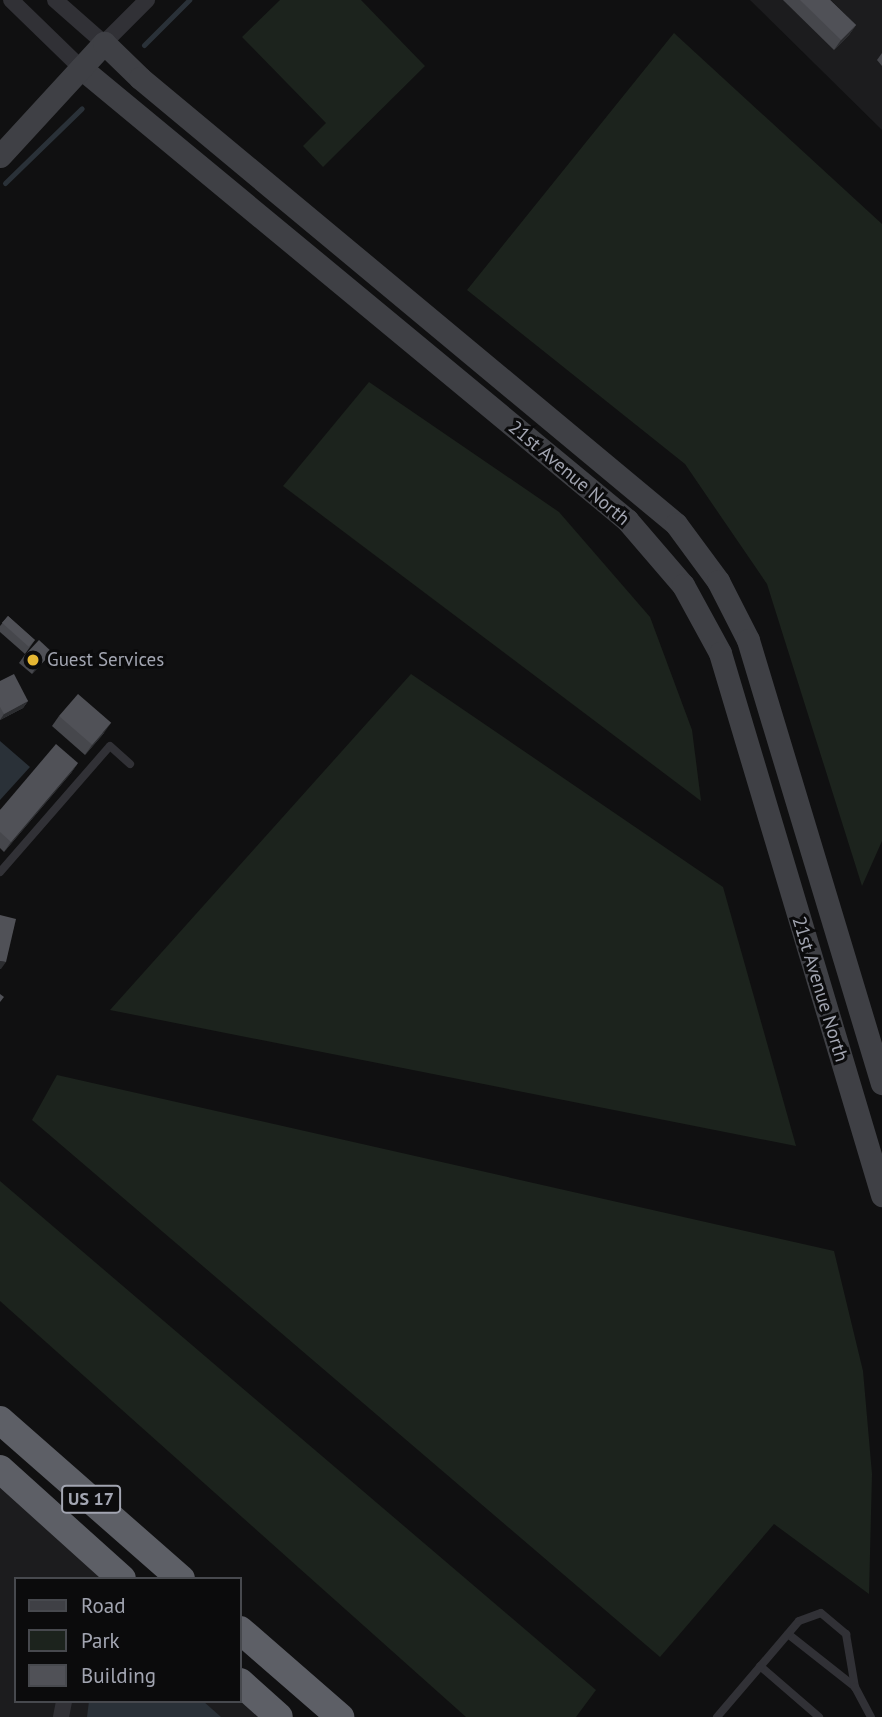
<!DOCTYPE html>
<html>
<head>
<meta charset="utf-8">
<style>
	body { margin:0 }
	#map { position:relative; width:882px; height:1717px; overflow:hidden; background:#101011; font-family:"PT Sans",sans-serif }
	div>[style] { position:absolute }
	.built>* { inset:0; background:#1c1c1e }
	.green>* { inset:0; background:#1c231d }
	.water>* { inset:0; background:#2a3138 }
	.stream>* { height:5px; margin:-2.5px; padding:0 2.5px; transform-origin:2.5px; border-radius:2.5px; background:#2a3138 }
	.lane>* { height:8px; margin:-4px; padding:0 4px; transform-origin:4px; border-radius:4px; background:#313136 }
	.street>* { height:16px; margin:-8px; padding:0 8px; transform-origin:8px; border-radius:8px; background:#313136 }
	.secondary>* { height:23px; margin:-11.5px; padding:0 11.5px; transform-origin:11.5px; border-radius:11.5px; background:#3f4045 }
	.highway>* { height:28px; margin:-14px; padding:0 14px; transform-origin:14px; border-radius:14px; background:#5d5f66 }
	.wall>* { inset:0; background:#46474c }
	.shaded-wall>* { inset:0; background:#2c2d30 }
	.building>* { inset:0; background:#505157; transform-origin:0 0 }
	.dots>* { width:19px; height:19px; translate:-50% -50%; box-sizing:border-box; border:4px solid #0b0b0c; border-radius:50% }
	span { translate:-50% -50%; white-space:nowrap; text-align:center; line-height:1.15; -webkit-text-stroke:6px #0b0b0c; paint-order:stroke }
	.shield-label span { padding:2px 5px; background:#0b0b0c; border:2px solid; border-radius:5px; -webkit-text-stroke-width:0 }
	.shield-label { font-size:18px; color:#a2a5b1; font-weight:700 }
	.street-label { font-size:19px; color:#a2a5b1 }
	.poi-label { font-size:19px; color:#a2a5b1 }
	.left { translate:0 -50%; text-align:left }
	.legend { position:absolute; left:14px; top:1577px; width:228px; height:126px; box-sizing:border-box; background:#0b0b0c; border:2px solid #47494e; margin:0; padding:9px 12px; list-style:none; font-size:21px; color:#a2a5b1 }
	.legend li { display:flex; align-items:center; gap:14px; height:35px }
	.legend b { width:35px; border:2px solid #47494e }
</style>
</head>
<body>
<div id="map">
	<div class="built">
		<div style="clip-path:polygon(750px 0,882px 0,882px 130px)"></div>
		<div style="clip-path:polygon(0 1468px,125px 1579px,16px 1579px,16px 1701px,240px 1701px,240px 1681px,280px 1717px,0 1717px)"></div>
	</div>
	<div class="green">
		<div style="clip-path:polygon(280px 0,361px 0,425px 66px,323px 167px,303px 146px,326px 123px,242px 37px)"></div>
		<div style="clip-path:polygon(674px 33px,882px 224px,882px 841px,862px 886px,767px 584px,685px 464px,467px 290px)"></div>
		<div style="clip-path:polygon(369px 382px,559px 512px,650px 617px,692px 730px,701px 801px,283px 486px)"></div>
		<div style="clip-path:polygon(411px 674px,723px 887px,796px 1146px,110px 1010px)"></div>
		<div style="clip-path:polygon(57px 1075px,834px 1251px,863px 1371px,872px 1474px,869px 1594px,774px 1524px,660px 1657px,32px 1120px)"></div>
		<div style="clip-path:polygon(0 1181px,596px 1690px,576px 1717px,466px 1717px,0 1301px)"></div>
	</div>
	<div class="water">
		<div style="clip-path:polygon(0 741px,30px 767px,0 800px)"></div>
		<div style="clip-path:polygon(89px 1701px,203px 1701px,221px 1717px,87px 1717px)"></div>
	</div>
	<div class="stream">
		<div style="left:144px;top:45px;width:64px;rotate:-45deg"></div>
		<div style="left:5px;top:183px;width:107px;rotate:-44.2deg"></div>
	</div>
	<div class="lane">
		<div style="left:0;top:872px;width:167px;rotate:-48.9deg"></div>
		<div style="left:110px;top:746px;width:27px;rotate:42deg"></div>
		<div style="left:788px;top:1634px;width:85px;rotate:38.3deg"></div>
		<div style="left:760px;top:1666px;width:78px;rotate:40.8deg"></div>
		<div style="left:717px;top:1717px;width:126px;rotate:-49.5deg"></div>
		<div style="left:799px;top:1621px;width:23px;rotate:-20deg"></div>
		<div style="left:821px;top:1613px;width:33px;rotate:40deg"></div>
		<div style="left:846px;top:1634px;width:54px;rotate:80.4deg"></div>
		<div style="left:855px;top:1687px;width:34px;rotate:62deg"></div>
	</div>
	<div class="street">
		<div style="left:11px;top:0;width:98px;rotate:44.2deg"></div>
		<div style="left:55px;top:0;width:65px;rotate:41.3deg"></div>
		<div style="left:104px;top:43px;width:61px;rotate:-45deg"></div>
		<div style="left:61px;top:1717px;width:16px;rotate:-79deg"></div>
	</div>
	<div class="secondary">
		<div style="left:81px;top:68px;width:709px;rotate:39.62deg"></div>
		<div style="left:627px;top:520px;width:86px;rotate:49.3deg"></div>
		<div style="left:683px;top:585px;width:77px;rotate:61.4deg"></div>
		<div style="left:720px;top:653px;width:566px;rotate:73.36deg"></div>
		<div style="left:0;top:156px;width:154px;rotate:-47.4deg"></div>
		<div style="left:104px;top:43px;width:50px;rotate:44.2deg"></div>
		<div style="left:140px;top:78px;width:697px;rotate:39.76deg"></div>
		<div style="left:676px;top:524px;width:71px;rotate:53.6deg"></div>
		<div style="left:718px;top:581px;width:66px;rotate:63deg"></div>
		<div style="left:748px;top:640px;width:463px;rotate:73.2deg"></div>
	</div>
	<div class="highway">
		<div style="left:0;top:1420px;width:241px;rotate:41.3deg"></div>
		<div style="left:0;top:1469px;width:164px;rotate:42deg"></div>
		<div style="left:240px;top:1630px;width:133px;rotate:41deg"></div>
		<div style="left:240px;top:1682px;width:52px;rotate:41.9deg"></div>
	</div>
	<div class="wall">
		<div style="clip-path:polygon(783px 0,830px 0,856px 25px,849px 35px,834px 50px)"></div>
		<div style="clip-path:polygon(882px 53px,882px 66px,877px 60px)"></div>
		<div style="clip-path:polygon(8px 616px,35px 640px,25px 654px,0 632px,0 626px)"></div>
		<div style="clip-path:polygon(52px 652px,47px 658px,32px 674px,19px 663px,24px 656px)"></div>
		<div style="clip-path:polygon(0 681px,28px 701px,23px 708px,0 720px)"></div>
		<div style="clip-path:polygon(59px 716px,104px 733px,85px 755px,52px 726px)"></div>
		<div style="clip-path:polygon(78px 763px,71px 773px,4px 852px,0 848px,0 810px)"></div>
	</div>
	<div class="shaded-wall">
		<div style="clip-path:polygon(856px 25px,849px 35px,834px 50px,841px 40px)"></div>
		<div style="clip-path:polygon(52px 652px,47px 658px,32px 674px,36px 667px)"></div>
		<div style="clip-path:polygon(28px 701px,23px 708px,0 720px,4px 714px)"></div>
		<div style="clip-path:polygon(111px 723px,104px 733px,85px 755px,92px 745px)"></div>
		<div style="clip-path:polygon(78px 763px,71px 773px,4px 852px,11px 842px)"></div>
		<div style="clip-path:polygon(0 961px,6px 962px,1px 969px,0 969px)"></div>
	</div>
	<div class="building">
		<div style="clip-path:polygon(800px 0,830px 0,856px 25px,841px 40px)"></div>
		<div style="left:8px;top:616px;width:36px;height:9px;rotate:42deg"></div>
		<div style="left:39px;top:640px;width:18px;height:22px;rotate:43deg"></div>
		<div style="clip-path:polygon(14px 674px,28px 701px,4px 714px,0 707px,0 681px)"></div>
		<div style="left:78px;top:694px;width:44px;height:29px;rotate:41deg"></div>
		<div style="clip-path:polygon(56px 744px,78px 763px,11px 842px,0 832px,0 810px)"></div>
		<div style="clip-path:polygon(0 915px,16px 919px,6px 962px,0 961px)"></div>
		<div style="clip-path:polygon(0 994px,4px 997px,0 1002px)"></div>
	</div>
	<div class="dots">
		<div style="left:33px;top:660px;background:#e6b733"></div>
	</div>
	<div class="shield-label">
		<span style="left:91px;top:1499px">US 17</span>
	</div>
	<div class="street-label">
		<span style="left:569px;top:473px;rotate:40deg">21st Avenue North</span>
		<span style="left:820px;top:989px;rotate:73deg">21st Avenue North</span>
	</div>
	<div class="poi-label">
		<span class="left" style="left:47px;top:660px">Guest Services</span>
	</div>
	<ul class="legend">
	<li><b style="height:9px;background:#3f4045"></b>Road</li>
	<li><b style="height:19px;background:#1c231d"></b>Park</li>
	<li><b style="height:19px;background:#505157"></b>Building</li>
	</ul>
</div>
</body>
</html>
